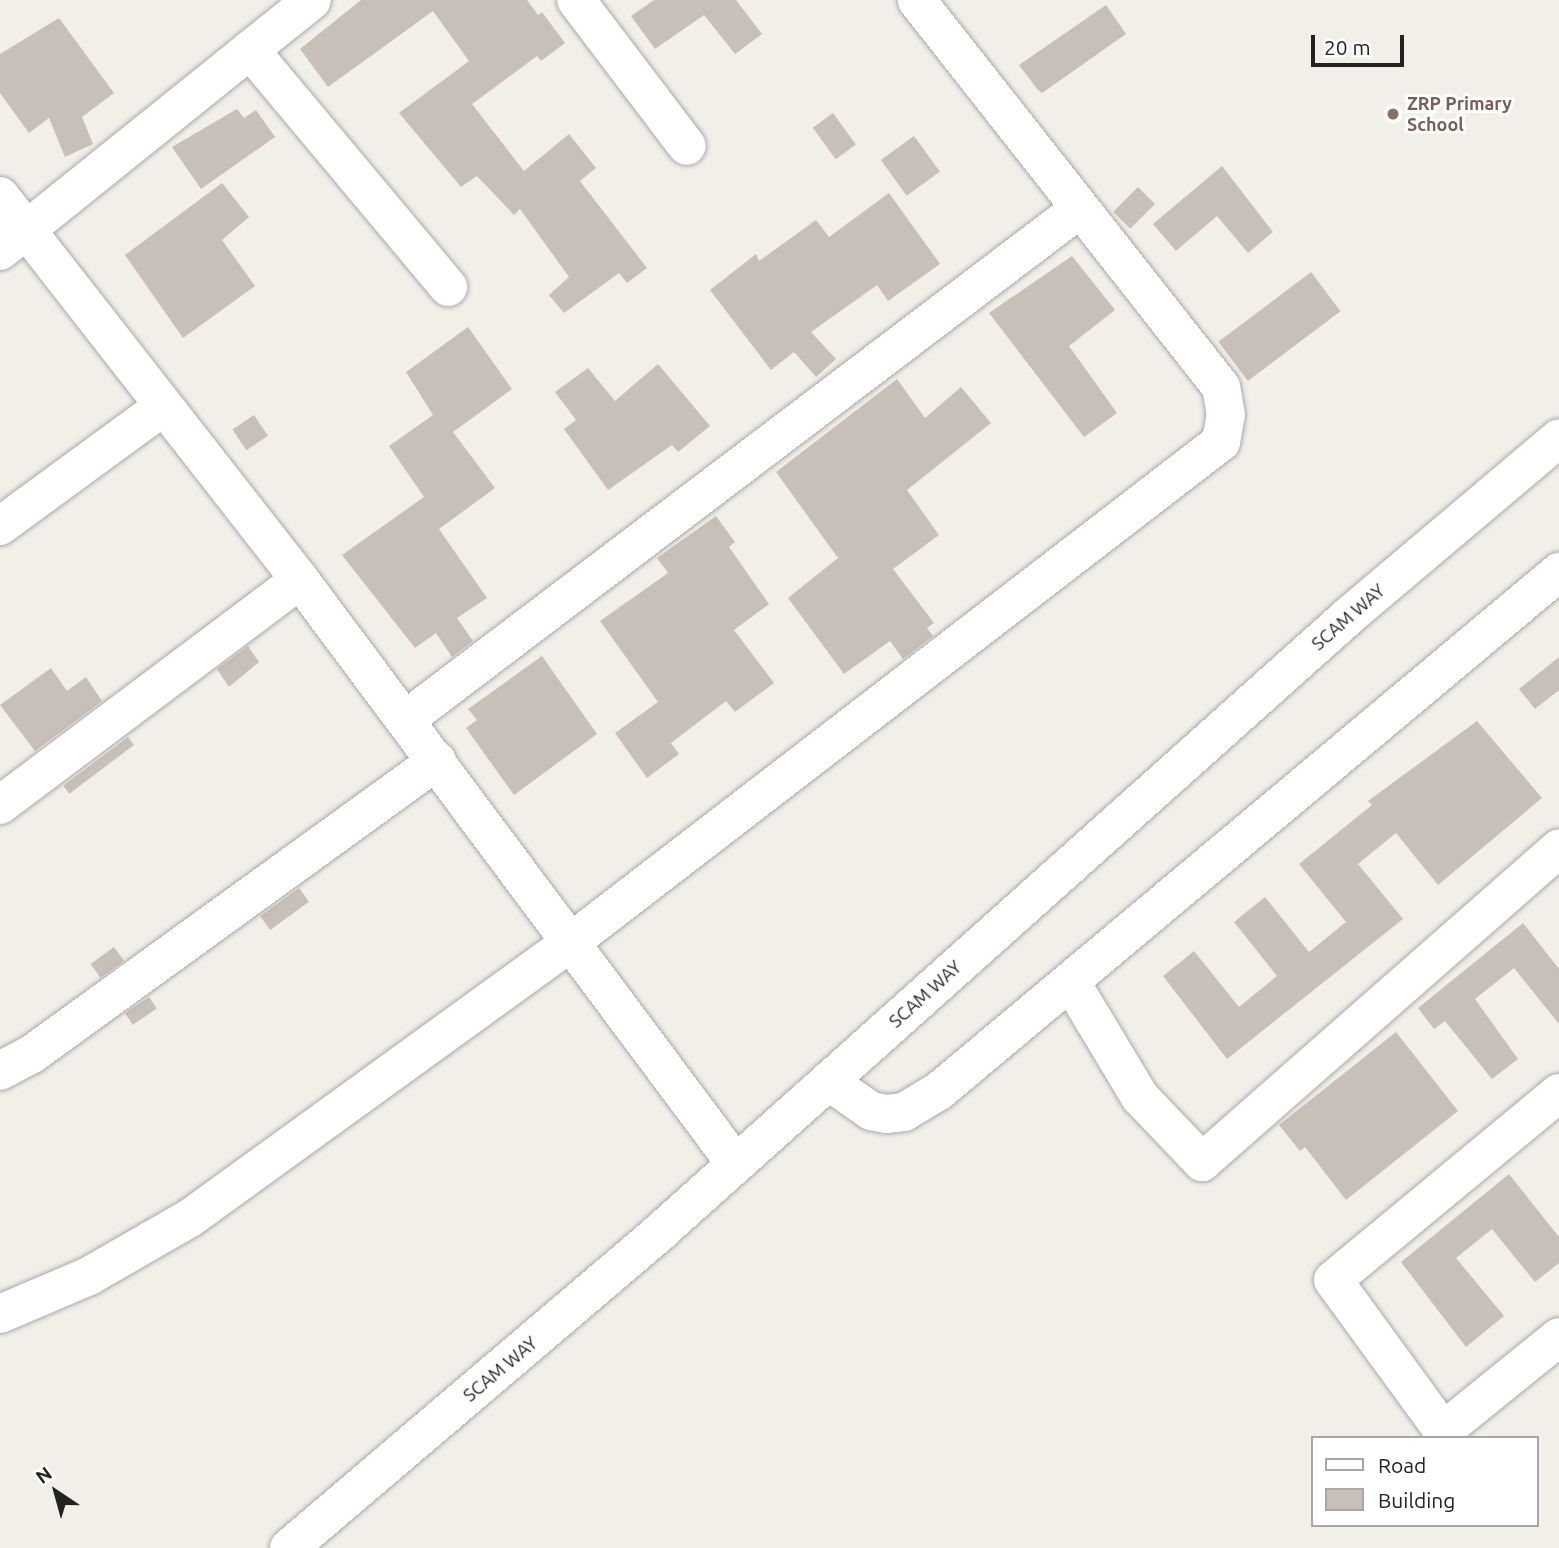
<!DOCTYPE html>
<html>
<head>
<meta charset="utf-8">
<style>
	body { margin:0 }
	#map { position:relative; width:1559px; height:1548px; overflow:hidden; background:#f2efe9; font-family:Ubuntu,sans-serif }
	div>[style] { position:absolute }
	.building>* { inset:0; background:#c7bfb8; transform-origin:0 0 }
	.roads { filter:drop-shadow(0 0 2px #a9a9a9) drop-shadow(0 0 2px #a9a9a9) }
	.minor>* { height:38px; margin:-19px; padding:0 19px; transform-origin:19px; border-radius:19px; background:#fff }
	.dots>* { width:19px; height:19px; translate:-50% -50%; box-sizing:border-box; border:4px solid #fff; border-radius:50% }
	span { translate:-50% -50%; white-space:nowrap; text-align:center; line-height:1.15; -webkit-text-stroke:6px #fff; paint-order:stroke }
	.education-label { font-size:18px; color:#785e54; font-weight:700 }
	.left { translate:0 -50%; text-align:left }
	.street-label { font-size:18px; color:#222 }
	.legend { position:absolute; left:1311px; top:1436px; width:228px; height:91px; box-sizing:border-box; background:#fff; border:2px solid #a7a7a7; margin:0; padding:9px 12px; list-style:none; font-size:21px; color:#222 }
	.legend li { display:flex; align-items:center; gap:14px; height:35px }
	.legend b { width:35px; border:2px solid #a7a7a7 }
	.north { position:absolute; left:21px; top:1457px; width:70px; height:70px; -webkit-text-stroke:5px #fff; paint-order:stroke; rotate:324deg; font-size:19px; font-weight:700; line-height:28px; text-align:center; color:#222 }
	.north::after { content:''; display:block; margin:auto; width:24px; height:32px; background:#222; clip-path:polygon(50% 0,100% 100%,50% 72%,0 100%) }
	.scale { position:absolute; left:1311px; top:35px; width:93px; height:32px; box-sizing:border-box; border:4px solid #222; border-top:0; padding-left:9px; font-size:21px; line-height:24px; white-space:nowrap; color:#222; -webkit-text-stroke:5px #fff; paint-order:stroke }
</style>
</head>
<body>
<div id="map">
	<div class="building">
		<div style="clip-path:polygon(361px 0,527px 0,538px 15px,542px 12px,565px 43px,541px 61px,537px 56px,472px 104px,524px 171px,569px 134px,596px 168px,580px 181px,647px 268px,627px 283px,619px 273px,564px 313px,549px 295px,569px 277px,520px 209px,514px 215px,477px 176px,461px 187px,399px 113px,469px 61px,433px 11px,328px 87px,300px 49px)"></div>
		<div style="clip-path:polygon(654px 0,736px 0,762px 34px,735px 54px,704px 15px,655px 49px,631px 16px)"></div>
		<div style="clip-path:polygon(1106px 5px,1126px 34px,1042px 93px,1038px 90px,1019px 65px)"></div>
		<div style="clip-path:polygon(59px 18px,114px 93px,82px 117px,93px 144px,65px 157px,49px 118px,29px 133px,0 93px,0 54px)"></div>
		<div style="clip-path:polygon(237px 109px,244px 118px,256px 110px,275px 137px,201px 189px,172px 147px)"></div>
		<div style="left:833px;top:113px;width:39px;height:25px;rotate:54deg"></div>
		<div style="left:914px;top:136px;width:44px;height:41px;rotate:54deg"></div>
		<div style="clip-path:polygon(1222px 166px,1273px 232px,1248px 253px,1217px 216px,1176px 251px,1153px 224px)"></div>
		<div style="clip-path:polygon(222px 183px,249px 217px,222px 240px,255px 286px,183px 338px,125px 255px)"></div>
		<div style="left:1138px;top:187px;width:24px;height:35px;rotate:45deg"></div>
		<div style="clip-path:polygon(889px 193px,940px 264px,888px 301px,877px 285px,811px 332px,836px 359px,816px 377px,794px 352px,771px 370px,710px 290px,756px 254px,759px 261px,816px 220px,829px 237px)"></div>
		<div style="clip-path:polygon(1072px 256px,1115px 310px,1069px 346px,1117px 413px,1084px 437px,989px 313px)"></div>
		<div style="left:1311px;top:272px;width:49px;height:116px;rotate:53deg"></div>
		<div style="clip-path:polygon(468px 327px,512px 389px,453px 432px,495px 488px,439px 529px,487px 598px,457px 618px,473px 641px,452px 657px,436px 633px,415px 648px,342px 555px,424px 497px,389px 446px,433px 415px,406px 372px)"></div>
		<div style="clip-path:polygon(658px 364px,710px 426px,678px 452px,672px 445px,608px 490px,564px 429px,576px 420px,555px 392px,588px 368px,615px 401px)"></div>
		<div style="clip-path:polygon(897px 379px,925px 418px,961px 387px,991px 423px,907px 490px,939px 535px,893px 569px,934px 623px,927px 628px,933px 636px,903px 659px,890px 641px,844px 674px,788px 598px,838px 558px,776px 472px)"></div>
		<div style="left:254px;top:415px;width:25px;height:26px;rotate:56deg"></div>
		<div style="clip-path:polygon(716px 516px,735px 542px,729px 547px,769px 604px,734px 630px,774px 683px,735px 712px,726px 701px,671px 743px,679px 754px,647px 778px,615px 733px,658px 702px,600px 621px,668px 573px,657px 558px)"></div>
		<div style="clip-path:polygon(248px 646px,259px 662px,229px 687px,217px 669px)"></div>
		<div style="clip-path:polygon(542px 656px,597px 734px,514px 795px,466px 728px,477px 720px,468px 709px)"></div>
		<div style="clip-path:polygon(1559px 657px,1559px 690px,1535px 709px,1519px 689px)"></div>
		<div style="clip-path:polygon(51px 668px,67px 691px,86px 677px,102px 701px,35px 751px,0 705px)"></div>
		<div style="clip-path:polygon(1477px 721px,1542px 798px,1438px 885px,1396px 833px,1358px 864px,1403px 919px,1227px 1059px,1163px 976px,1194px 951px,1239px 1007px,1277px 976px,1234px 922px,1265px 897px,1309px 952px,1346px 922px,1299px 864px,1372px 805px,1368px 801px)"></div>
		<div style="left:128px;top:737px;width:10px;height:81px;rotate:53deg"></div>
		<div style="left:299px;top:888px;width:17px;height:48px;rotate:54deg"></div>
		<div style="clip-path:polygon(1523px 923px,1559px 969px,1559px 1024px,1514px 968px,1475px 999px,1518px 1059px,1492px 1079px,1445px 1021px,1434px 1029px,1418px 1008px)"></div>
		<div style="left:114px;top:947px;width:17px;height:29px;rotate:54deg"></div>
		<div style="left:149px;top:997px;width:14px;height:29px;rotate:56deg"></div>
		<div style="clip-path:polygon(1396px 1032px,1458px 1111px,1346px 1200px,1305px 1147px,1300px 1151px,1279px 1125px)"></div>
		<div style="clip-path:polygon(1509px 1174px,1559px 1237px,1559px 1263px,1535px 1282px,1492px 1229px,1456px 1258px,1504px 1316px,1466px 1347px,1401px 1262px)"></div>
	</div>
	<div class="roads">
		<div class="minor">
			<div style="left:576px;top:0;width:183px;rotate:52.8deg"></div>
			<div style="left:250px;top:50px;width:309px;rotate:50.1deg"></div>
			<div style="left:0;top:196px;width:487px;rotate:52deg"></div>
			<div style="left:300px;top:580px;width:727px;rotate:53.27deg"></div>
			<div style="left:0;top:251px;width:400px;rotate:-38.8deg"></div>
			<div style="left:0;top:526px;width:203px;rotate:-36.2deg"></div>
			<div style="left:405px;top:720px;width:844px;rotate:-37.15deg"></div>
			<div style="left:0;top:805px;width:375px;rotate:-36.9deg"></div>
			<div style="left:1072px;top:984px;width:132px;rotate:59deg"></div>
			<div style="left:1140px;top:1097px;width:90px;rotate:46.4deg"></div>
			<div style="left:1202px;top:1162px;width:475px;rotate:-41.3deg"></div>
			<div style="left:0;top:1071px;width:36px;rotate:-28deg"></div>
			<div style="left:32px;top:1054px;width:500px;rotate:-35.9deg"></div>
			<div style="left:828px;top:1081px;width:52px;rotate:34.9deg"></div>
			<div style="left:871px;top:1111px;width:15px;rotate:11deg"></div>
			<div style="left:886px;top:1114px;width:18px;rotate:-6deg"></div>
			<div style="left:904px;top:1112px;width:41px;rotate:-31deg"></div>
			<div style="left:939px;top:1091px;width:809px;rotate:-39.93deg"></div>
			<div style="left:1559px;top:1093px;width:293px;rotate:140.4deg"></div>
			<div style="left:1333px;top:1280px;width:187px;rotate:53.9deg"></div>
			<div style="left:1443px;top:1431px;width:149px;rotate:-39deg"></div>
			<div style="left:0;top:1314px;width:97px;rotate:-23.1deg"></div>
			<div style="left:89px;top:1276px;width:116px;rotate:-29.9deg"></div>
			<div style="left:190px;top:1218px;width:470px;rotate:-35.9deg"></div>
			<div style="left:571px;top:942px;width:820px;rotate:-37.57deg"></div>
			<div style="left:1221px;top:442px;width:27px;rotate:-80deg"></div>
			<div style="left:1226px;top:415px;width:28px;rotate:-100deg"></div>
			<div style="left:1221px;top:387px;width:492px;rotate:-128.2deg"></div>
			<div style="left:289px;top:1548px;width:489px;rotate:-40.4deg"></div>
			<div style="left:661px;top:1231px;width:926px;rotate:-41.8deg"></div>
			<div style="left:1351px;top:614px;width:272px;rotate:-40.2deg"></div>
		</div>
	</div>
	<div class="dots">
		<div style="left:1393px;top:114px;background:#8d6e63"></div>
	</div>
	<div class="education-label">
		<span class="left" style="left:1407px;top:114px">ZRP Primary<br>School</span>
	</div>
	<div class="street-label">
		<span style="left:1348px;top:617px;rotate:-41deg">SCAM WAY</span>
		<span style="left:925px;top:994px;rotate:-42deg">SCAM WAY</span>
		<span style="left:500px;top:1369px;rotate:-40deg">SCAM WAY</span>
	</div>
	<ul class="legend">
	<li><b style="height:9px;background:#fff"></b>Road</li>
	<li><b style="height:19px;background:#c7bfb8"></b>Building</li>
	</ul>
	<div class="north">N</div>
	<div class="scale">20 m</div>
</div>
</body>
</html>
